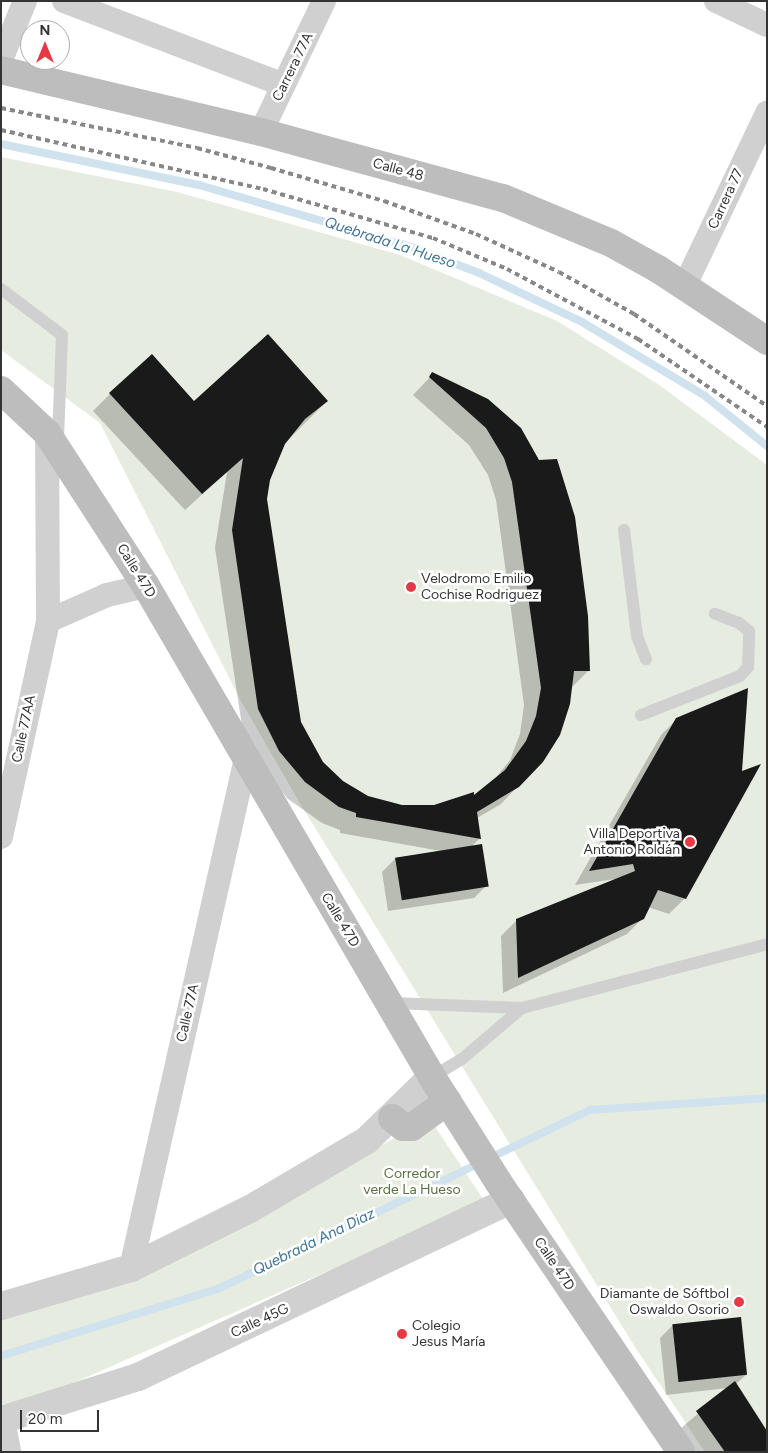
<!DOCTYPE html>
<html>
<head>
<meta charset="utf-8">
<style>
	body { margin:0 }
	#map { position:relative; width:768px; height:1453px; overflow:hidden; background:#fff; font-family:Figtree,sans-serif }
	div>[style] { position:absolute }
	.green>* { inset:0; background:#e6ecdf }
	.shadow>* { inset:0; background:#0003 }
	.stream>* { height:8px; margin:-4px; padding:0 4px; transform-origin:4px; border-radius:4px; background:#cfe2ee }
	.building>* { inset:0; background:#1a1a1a; transform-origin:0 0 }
	.service>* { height:12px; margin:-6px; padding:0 6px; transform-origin:6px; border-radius:6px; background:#d0d0d0 }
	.minor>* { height:24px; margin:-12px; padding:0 12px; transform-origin:12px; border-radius:12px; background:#d0d0d0 }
	.tertiary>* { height:28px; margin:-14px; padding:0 14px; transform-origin:14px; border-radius:14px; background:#d0d0d0 }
	.secondary>* { height:28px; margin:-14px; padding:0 14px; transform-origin:14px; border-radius:14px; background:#bdbdbd }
	.rail>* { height:4px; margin-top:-2px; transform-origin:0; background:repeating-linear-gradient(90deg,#888 0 5px,transparent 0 9px) }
	.dots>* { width:14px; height:14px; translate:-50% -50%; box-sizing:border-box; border:2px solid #fff; border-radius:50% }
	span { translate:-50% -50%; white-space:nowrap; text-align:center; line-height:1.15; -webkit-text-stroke:5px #fff; paint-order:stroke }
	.street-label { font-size:14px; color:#333 }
	.poi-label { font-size:14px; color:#333 }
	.left { translate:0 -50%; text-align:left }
	.right { translate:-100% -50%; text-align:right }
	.park-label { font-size:14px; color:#56703f }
	.water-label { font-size:15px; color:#3f7597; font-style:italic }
	.frame { position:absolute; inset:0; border:2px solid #333; pointer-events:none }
	.north { position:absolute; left:20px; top:20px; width:50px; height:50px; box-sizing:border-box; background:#fff; border:1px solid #adadad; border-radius:50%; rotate:0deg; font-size:14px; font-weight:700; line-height:20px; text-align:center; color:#333 }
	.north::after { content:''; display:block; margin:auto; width:18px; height:22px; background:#e63946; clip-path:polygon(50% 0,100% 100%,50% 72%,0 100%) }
	.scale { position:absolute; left:20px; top:1410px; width:79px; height:22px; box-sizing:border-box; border:2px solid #333; border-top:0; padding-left:6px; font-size:15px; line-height:18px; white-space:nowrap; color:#333; -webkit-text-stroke:4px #fff; paint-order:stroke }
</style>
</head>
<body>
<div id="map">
	<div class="green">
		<div style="clip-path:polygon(1px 157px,177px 192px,400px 255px,557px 321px,658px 384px,767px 465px,767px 1452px,705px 1452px,635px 1347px,301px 805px,241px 701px,100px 423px,1px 350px)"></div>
		<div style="clip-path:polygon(430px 1119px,485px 1202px,39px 1398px,1px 1405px,1px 1316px,141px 1276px)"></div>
	</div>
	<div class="shadow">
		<div style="clip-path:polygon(433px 374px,487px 400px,588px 671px,571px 688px,518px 786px,501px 804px,477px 818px,480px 838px,471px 847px,487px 885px,474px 898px,388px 911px,382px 872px,396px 858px,441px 851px,340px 833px,340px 830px,322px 823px,288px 799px,262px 768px,242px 726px,215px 548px,227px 472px,185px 510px,93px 411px,110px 394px,194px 403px,327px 401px,284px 444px,269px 480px,266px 499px,300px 723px,322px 763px,342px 782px,368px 797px,402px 807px,434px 807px,473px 797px,494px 780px,510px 760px,520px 734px,524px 705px,496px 500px,488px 475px,469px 445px,413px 395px)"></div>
		<div style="clip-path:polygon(677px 719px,685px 898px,669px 914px,648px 907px,643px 918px,627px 934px,503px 993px,501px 936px,517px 920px,615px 879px,575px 885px,661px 735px)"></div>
		<div style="clip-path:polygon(673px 1325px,746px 1375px,736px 1384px,767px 1452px,696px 1452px,680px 1429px,728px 1388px,666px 1395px,660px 1338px)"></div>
	</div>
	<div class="stream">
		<div style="left:1px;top:144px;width:202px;rotate:11.7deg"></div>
		<div style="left:199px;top:185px;width:224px;rotate:16.3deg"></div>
		<div style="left:414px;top:248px;width:70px;rotate:21deg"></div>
		<div style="left:479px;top:273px;width:114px;rotate:25.4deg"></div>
		<div style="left:582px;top:322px;width:144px;rotate:31deg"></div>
		<div style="left:705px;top:396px;width:80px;rotate:38.9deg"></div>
		<div style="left:1px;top:1356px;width:229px;rotate:-17.2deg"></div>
		<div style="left:220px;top:1288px;width:411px;rotate:-25.7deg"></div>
		<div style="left:590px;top:1110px;width:177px;rotate:-3.9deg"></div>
	</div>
	<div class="building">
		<div style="clip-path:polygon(268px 334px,328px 401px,305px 419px,285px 444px,270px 480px,267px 499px,301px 722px,323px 762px,343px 781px,368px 796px,402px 805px,434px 805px,474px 792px,474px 795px,505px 770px,526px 741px,536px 716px,541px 688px,512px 482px,504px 458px,486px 428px,429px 377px,432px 372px,488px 399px,521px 428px,539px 460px,557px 459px,575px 517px,588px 616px,590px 671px,574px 671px,570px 704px,560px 735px,543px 762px,519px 787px,477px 812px,481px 839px,356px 817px,356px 813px,339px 807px,305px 782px,279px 751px,258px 709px,232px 530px,243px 458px,202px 494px,109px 393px,152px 354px,194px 401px)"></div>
		<div style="clip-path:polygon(748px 688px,742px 771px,761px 764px,686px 899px,658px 890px,644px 919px,518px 978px,516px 919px,635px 871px,633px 864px,589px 871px,676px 718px)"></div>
		<div style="left:482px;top:844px;width:43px;height:88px;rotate:81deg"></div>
		<div style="left:741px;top:1317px;width:58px;height:69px;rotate:84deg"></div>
		<div style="clip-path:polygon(735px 1381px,767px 1431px,767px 1452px,725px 1452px,696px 1411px)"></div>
	</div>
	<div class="service">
		<div style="left:1px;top:289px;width:76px;rotate:37deg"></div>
		<div style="left:62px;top:335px;width:106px;rotate:92.2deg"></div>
		<div style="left:624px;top:530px;width:107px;rotate:83deg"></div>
		<div style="left:637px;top:636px;width:25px;rotate:69deg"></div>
		<div style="left:641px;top:715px;width:106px;rotate:-21.5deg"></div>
		<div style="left:740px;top:676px;width:12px;rotate:-48deg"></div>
		<div style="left:748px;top:667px;width:36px;rotate:-88deg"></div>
		<div style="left:749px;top:631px;width:13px;rotate:-141deg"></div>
		<div style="left:739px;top:623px;width:26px;rotate:-159deg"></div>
		<div style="left:391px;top:1003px;width:131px;rotate:2.2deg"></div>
		<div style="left:522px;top:1008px;width:253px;rotate:-14.6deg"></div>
		<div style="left:432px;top:1077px;width:35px;rotate:-31deg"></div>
		<div style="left:462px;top:1059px;width:79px;rotate:-40.4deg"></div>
	</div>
	<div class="minor">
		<div style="left:64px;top:1px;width:235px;rotate:20.9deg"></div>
		<div style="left:716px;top:1px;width:56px;rotate:25.2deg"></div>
		<div style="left:1px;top:60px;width:64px;rotate:-67.9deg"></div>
		<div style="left:261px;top:132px;width:145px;rotate:-64.3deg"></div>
		<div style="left:685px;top:285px;width:191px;rotate:-64.5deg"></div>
		<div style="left:48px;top:621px;width:64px;rotate:-23.8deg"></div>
		<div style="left:107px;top:595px;width:40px;rotate:-13deg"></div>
		<div style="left:1px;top:837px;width:221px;rotate:-77.7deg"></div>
		<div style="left:48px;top:621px;width:188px;rotate:-90.3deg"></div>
		<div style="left:131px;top:1268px;width:523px;rotate:-77.29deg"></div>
		<div style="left:3px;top:1420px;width:33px;rotate:79deg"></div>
	</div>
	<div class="tertiary">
		<div style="left:1px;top:1306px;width:135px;rotate:-16.3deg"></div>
		<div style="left:131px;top:1268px;width:133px;rotate:-26.4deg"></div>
		<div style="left:250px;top:1209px;width:136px;rotate:-30.5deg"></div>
		<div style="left:367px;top:1140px;width:91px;rotate:-44.1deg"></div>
		<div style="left:1px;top:1420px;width:144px;rotate:-17.4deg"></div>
		<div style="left:138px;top:1377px;width:413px;rotate:-25.4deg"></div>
	</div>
	<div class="secondary">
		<div style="left:1px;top:70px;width:267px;rotate:13.4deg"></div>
		<div style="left:261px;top:132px;width:251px;rotate:15.3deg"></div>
		<div style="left:503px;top:198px;width:117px;rotate:22.6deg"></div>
		<div style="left:611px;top:243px;width:54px;rotate:29deg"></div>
		<div style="left:658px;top:269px;width:131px;rotate:33.4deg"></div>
		<div style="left:1px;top:390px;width:63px;rotate:43.1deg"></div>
		<div style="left:47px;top:433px;width:182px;rotate:57.1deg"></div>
		<div style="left:146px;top:586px;width:568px;rotate:59.78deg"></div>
		<div style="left:432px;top:1077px;width:125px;rotate:57.7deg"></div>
		<div style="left:499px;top:1183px;width:325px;rotate:55.9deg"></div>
		<div style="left:392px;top:1118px;width:14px;rotate:39deg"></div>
		<div style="left:403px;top:1127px;width:9px"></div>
		<div style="left:412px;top:1127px;width:44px;rotate:-35.8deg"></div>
	</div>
	<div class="rail">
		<div style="left:1px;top:108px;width:200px;rotate:11.5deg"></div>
		<div style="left:197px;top:148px;width:77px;rotate:15.1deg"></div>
		<div style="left:271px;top:168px;width:118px;rotate:16.3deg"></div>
		<div style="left:384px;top:201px;width:98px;rotate:19.7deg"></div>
		<div style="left:476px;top:234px;width:91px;rotate:24.6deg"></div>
		<div style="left:559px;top:272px;width:86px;rotate:29.2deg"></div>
		<div style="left:634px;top:314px;width:162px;rotate:34.7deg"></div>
		<div style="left:1px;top:130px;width:269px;rotate:12.7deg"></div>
		<div style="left:263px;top:189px;width:177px;rotate:16.1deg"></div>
		<div style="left:433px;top:238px;width:80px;rotate:22.7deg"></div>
		<div style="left:507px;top:269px;width:149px;rotate:28.1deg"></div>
		<div style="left:638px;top:339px;width:156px;rotate:34.3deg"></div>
	</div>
	<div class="dots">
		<div style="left:411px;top:587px;background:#e63946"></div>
		<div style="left:690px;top:842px;background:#e63946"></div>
		<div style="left:739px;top:1302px;background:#e63946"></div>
		<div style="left:402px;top:1334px;background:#e63946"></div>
	</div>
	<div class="street-label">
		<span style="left:293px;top:67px;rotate:-64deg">Carrera 77A</span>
		<span style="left:398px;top:170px;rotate:15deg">Calle 48</span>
		<span style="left:726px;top:199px;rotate:-65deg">Carrera 77</span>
		<span style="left:136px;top:571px;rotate:58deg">Calle 47D</span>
		<span style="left:24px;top:729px;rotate:-78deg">Calle 77AA</span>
		<span style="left:340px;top:920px;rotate:59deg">Calle 47D</span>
		<span style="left:188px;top:1013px;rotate:-77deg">Calle 77A</span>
		<span style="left:554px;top:1264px;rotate:56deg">Calle 47D</span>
		<span style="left:260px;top:1321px;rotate:-25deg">Calle 45G</span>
	</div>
	<div class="poi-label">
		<span class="left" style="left:421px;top:587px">Velodromo Emilio<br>Cochise Rodriguez</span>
		<span class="right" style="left:680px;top:842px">Villa Deportiva<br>Antonio Roldán</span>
		<span class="right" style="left:729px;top:1302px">Diamante de Sóftbol<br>Oswaldo Osorio</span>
		<span class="left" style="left:412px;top:1334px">Colegio<br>Jesus María</span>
	</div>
	<div class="park-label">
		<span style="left:412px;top:1182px">Corredor<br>verde La Hueso</span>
	</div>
	<div class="water-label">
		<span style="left:390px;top:243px;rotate:18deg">Quebrada La Hueso</span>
		<span style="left:314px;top:1242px;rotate:-26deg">Quebrada Ana Diaz</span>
	</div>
	<div class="frame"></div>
	<div class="north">N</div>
	<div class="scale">20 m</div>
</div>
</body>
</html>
